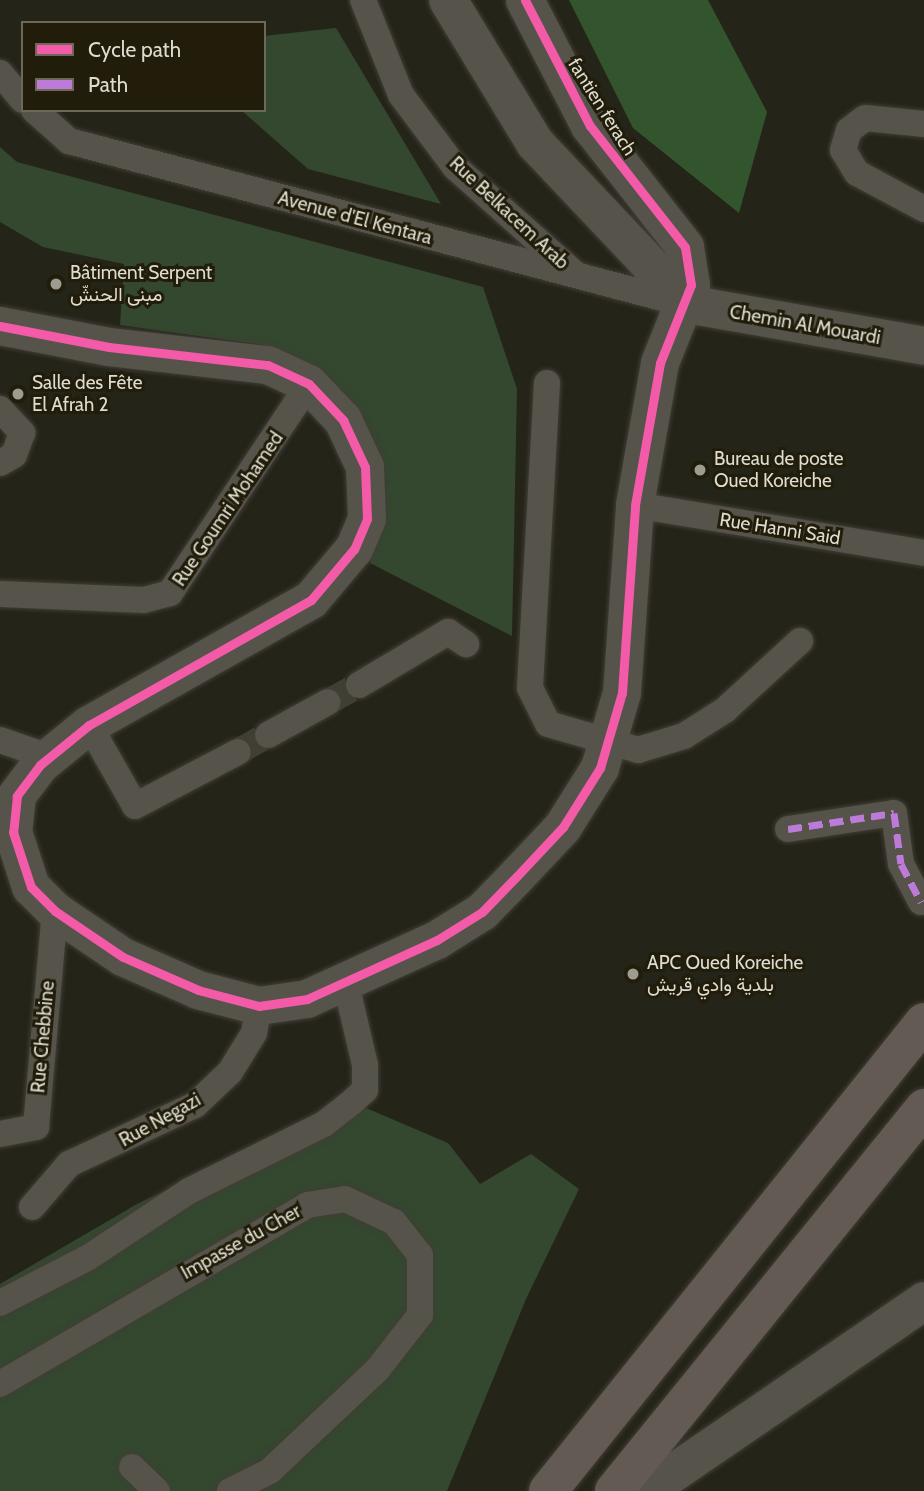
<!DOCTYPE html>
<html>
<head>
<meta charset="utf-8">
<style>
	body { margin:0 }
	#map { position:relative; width:924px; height:1491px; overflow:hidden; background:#252419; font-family:Cabin,Vazirmatn,sans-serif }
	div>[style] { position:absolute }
	.green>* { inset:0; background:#34482f }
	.forest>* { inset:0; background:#33552d }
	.street-tunnel>* { height:26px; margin-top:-13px; transform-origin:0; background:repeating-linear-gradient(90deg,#414034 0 26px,transparent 0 39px) }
	.roads { filter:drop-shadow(0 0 2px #403e36) drop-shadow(0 0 2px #403e36) }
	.street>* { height:26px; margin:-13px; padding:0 13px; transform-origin:13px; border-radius:13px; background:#55534a }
	.secondary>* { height:38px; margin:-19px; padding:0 19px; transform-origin:19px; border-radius:19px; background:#55534a }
	.highway>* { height:38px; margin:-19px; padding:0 19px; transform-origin:19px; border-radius:19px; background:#645a54 }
	.quiet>* { height:7px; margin-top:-3.5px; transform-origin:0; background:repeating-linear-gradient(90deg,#bd7bd9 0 14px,transparent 0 21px) }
	.cycleway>* { height:9px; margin:-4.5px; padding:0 4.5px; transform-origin:4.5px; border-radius:4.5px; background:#f35aa7 }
	.dots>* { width:19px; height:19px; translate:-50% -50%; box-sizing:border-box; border:4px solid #211d0a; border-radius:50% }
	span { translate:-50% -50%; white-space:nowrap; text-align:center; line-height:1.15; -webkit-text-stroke:6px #211d0a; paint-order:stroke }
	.street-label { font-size:19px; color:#dedcd0 }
	.poi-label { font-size:19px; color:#dedcd0 }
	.left { translate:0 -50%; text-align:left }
	.legend { position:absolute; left:21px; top:21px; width:245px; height:91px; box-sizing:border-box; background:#211d0a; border:2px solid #6d6959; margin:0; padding:9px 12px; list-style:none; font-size:21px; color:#dedcd0 }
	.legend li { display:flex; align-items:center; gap:14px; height:35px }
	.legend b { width:35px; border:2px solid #6d6959 }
</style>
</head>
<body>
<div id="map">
	<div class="green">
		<div style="clip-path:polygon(336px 28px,441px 204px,308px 169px,241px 110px,264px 110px,264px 36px)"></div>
		<div style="clip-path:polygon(0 147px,17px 162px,483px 287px,517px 389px,512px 636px,370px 563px,380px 502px,297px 358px,263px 345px,120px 325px,124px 264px,43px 247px,0 222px)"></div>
		<div style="clip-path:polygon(352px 1102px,448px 1143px,480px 1184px,531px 1154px,579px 1189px,526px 1299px,447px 1491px,0 1491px,0 1284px,137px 1204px)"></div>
	</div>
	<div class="forest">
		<div style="clip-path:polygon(569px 0,708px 0,767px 112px,739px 213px,633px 128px)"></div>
	</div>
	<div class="street-tunnel">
		<div style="left:328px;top:702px;width:35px;rotate:-29deg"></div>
		<div style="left:238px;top:752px;width:34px;rotate:-30deg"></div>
	</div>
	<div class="roads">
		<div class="street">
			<div style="left:363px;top:0;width:102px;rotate:68.2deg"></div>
			<div style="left:401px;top:95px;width:90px;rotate:53.1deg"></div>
			<div style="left:455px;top:167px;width:159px;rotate:41.7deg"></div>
			<div style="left:0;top:73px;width:35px;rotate:50deg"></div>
			<div style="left:34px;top:110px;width:47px;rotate:41.5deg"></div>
			<div style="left:69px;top:141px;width:637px;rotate:14.82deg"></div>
			<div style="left:924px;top:124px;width:59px;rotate:-174.2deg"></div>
			<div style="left:865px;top:118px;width:20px;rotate:143deg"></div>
			<div style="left:849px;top:130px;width:21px;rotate:107deg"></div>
			<div style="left:843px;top:150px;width:27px;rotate:59deg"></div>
			<div style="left:857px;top:173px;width:76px;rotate:28.2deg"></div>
			<div style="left:547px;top:383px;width:305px;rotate:93.2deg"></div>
			<div style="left:530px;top:688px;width:40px;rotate:63.4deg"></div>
			<div style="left:548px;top:724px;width:94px;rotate:16.1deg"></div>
			<div style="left:638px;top:750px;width:48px;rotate:-16.9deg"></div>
			<div style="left:684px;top:736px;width:49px;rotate:-32.4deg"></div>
			<div style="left:725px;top:710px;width:102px;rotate:-42.6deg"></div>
			<div style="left:0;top:409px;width:33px;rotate:47deg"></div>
			<div style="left:22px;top:433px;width:23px;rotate:110deg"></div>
			<div style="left:14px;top:455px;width:16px;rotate:150deg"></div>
			<div style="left:635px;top:505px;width:293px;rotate:9.4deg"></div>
			<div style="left:0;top:594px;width:144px;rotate:2.4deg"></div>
			<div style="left:144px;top:600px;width:27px;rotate:-15deg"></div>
			<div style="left:170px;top:593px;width:251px;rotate:-56.4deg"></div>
			<div style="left:359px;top:685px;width:104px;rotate:-30.8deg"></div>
			<div style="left:448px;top:632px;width:22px;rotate:34deg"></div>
			<div style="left:89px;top:725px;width:93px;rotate:60.4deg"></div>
			<div style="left:135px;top:806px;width:116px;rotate:-27.7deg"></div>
			<div style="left:268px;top:735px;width:68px;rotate:-28.8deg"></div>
			<div style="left:0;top:740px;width:52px;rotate:19.1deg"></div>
			<div style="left:788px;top:829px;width:107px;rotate:-8.6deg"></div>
			<div style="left:894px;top:813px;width:51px;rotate:82.2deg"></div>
			<div style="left:901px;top:864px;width:43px;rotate:62.2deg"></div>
			<div style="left:0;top:1134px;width:37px;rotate:-11deg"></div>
			<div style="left:36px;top:1127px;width:217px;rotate:-85deg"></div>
			<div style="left:32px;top:1207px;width:57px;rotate:-49.3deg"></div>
			<div style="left:69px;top:1164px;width:139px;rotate:-25.1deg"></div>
			<div style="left:195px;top:1105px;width:48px;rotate:-43.3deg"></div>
			<div style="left:230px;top:1072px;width:46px;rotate:-58.4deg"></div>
			<div style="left:254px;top:1033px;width:27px;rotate:-80deg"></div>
			<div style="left:0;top:1303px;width:100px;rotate:-27.3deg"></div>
			<div style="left:89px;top:1257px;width:120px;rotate:-33.4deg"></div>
			<div style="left:189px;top:1191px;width:151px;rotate:-26.4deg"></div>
			<div style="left:324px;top:1124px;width:36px;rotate:-38deg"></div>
			<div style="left:352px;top:1102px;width:18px;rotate:-43deg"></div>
			<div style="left:365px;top:1090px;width:25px;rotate:-90deg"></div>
			<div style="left:365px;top:1065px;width:83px;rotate:-103.2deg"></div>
			<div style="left:0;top:1384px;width:355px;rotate:-30.2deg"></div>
			<div style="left:307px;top:1205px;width:38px;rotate:-9deg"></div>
			<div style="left:345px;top:1199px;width:54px;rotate:25.1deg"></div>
			<div style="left:394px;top:1222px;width:42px;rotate:51.8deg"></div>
			<div style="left:420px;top:1255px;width:60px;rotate:90deg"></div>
			<div style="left:420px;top:1315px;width:70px;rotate:128deg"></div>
			<div style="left:377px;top:1370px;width:147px;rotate:136.7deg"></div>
			<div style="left:270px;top:1471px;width:45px;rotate:153.4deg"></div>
			<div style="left:132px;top:1467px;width:35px;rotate:44deg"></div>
		</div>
		<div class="secondary">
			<div style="left:448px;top:0;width:167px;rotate:58.7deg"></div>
			<div style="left:535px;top:143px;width:221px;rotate:46.6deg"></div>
			<div style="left:687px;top:304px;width:241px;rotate:10deg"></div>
			<div style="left:0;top:326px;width:111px;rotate:10.9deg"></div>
			<div style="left:109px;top:347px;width:160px;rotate:6.5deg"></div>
			<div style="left:268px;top:365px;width:45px;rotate:24.9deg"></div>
			<div style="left:309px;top:384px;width:50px;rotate:46.6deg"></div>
			<div style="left:343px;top:420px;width:52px;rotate:64.9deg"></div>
			<div style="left:365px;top:467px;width:52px;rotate:87.8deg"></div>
			<div style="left:367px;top:519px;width:33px;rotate:113deg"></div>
			<div style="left:354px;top:549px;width:67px;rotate:130.1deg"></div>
			<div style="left:311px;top:600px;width:255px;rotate:150.6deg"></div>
			<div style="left:89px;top:725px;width:63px;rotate:140.8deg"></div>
			<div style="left:40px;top:765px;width:39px;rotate:127deg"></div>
			<div style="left:17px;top:796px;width:36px;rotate:96deg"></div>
			<div style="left:13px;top:832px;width:58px;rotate:71.9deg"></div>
			<div style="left:31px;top:887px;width:34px;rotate:45deg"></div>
			<div style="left:55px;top:911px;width:82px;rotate:34.1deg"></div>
			<div style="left:123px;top:957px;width:82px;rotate:23.7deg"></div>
			<div style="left:198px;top:990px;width:63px;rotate:14.7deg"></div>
			<div style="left:259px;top:1006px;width:49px;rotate:-8.3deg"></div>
			<div style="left:307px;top:999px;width:143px;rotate:-24.4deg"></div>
			<div style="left:437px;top:940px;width:53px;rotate:-31.9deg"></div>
			<div style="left:482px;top:912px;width:50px;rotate:-45.8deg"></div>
			<div style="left:517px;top:876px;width:67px;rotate:-46.8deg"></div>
			<div style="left:563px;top:827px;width:70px;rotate:-57.9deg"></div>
			<div style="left:600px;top:768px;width:78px;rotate:-73.7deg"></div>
			<div style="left:622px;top:693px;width:188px;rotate:-86deg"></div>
			<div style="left:635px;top:505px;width:144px;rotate:-80deg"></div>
			<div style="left:660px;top:363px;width:84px;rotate:-68.3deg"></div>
			<div style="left:691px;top:285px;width:38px;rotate:-99deg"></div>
			<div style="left:685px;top:247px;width:154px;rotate:-128.1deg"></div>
			<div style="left:590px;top:126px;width:142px;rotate:-117.3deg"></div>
			<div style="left:647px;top:1491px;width:336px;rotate:-34.4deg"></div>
		</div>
		<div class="highway">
			<div style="left:548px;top:1491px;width:601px;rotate:-51.28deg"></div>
			<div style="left:614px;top:1491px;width:493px;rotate:-51deg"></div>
		</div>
	</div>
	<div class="quiet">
		<div style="left:788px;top:829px;width:107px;rotate:-8.6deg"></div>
		<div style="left:894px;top:813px;width:51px;rotate:82.2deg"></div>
		<div style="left:901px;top:864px;width:43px;rotate:62.2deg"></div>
	</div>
	<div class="cycleway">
		<div style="left:0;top:326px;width:111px;rotate:10.9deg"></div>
		<div style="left:109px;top:347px;width:160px;rotate:6.5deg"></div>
		<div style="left:268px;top:365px;width:45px;rotate:24.9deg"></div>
		<div style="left:309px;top:384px;width:50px;rotate:46.6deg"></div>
		<div style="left:343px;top:420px;width:52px;rotate:64.9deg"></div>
		<div style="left:365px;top:467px;width:52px;rotate:87.8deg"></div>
		<div style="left:367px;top:519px;width:33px;rotate:113deg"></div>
		<div style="left:354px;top:549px;width:67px;rotate:130.1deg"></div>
		<div style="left:311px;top:600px;width:255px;rotate:150.6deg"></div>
		<div style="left:89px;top:725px;width:63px;rotate:140.8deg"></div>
		<div style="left:40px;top:765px;width:39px;rotate:127deg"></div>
		<div style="left:17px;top:796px;width:36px;rotate:96deg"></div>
		<div style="left:13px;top:832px;width:58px;rotate:71.9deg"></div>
		<div style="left:31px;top:887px;width:34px;rotate:45deg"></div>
		<div style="left:55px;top:911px;width:82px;rotate:34.1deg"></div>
		<div style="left:123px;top:957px;width:82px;rotate:23.7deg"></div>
		<div style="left:198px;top:990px;width:63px;rotate:14.7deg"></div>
		<div style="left:259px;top:1006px;width:49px;rotate:-8.3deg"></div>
		<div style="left:307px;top:999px;width:143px;rotate:-24.4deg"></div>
		<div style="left:437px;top:940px;width:53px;rotate:-31.9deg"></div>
		<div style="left:482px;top:912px;width:50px;rotate:-45.8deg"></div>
		<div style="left:517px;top:876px;width:67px;rotate:-46.8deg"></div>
		<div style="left:563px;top:827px;width:70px;rotate:-57.9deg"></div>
		<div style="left:600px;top:768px;width:78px;rotate:-73.7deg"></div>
		<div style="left:622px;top:693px;width:188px;rotate:-86deg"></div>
		<div style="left:635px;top:505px;width:144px;rotate:-80deg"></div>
		<div style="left:660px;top:363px;width:84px;rotate:-68.3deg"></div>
		<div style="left:691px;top:285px;width:38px;rotate:-99deg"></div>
		<div style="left:685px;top:247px;width:154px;rotate:-128.1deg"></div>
		<div style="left:590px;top:126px;width:142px;rotate:-117.3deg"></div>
	</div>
	<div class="dots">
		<div style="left:56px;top:284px;background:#9d9c90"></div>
		<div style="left:18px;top:394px;background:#9d9c90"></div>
		<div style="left:700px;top:470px;background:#9d9c90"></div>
		<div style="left:633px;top:974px;background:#9d9c90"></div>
	</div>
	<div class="street-label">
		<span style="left:602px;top:107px;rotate:58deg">fantien ferach</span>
		<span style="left:509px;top:213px;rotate:43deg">Rue Belkacem Arab</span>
		<span style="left:355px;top:218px;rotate:15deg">Avenue d'El Kentara</span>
		<span style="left:805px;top:325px;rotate:10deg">Chemin Al Mouardi</span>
		<span style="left:228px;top:509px;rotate:-56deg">Rue Goumri Mohamed</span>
		<span style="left:780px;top:529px;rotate:9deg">Rue Hanni Said</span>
		<span style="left:43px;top:1037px;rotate:-85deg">Rue Chebbine</span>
		<span style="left:160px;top:1120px;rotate:-29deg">Rue Negazi</span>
		<span style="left:241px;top:1242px;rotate:-29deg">Impasse du Cher</span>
	</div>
	<div class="poi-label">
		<span class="left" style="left:70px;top:284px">Bâtiment Serpent<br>مبنى الحنشّ</span>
		<span class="left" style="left:32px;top:394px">Salle des Fête<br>El Afrah 2</span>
		<span class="left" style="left:714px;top:470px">Bureau de poste<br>Oued Koreiche</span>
		<span class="left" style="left:647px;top:974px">APC Oued Koreiche<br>بلدية وادي قريش</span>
	</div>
	<ul class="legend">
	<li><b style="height:9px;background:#f35aa7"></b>Cycle path</li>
	<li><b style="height:9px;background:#bd7bd9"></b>Path</li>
	</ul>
</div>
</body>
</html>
